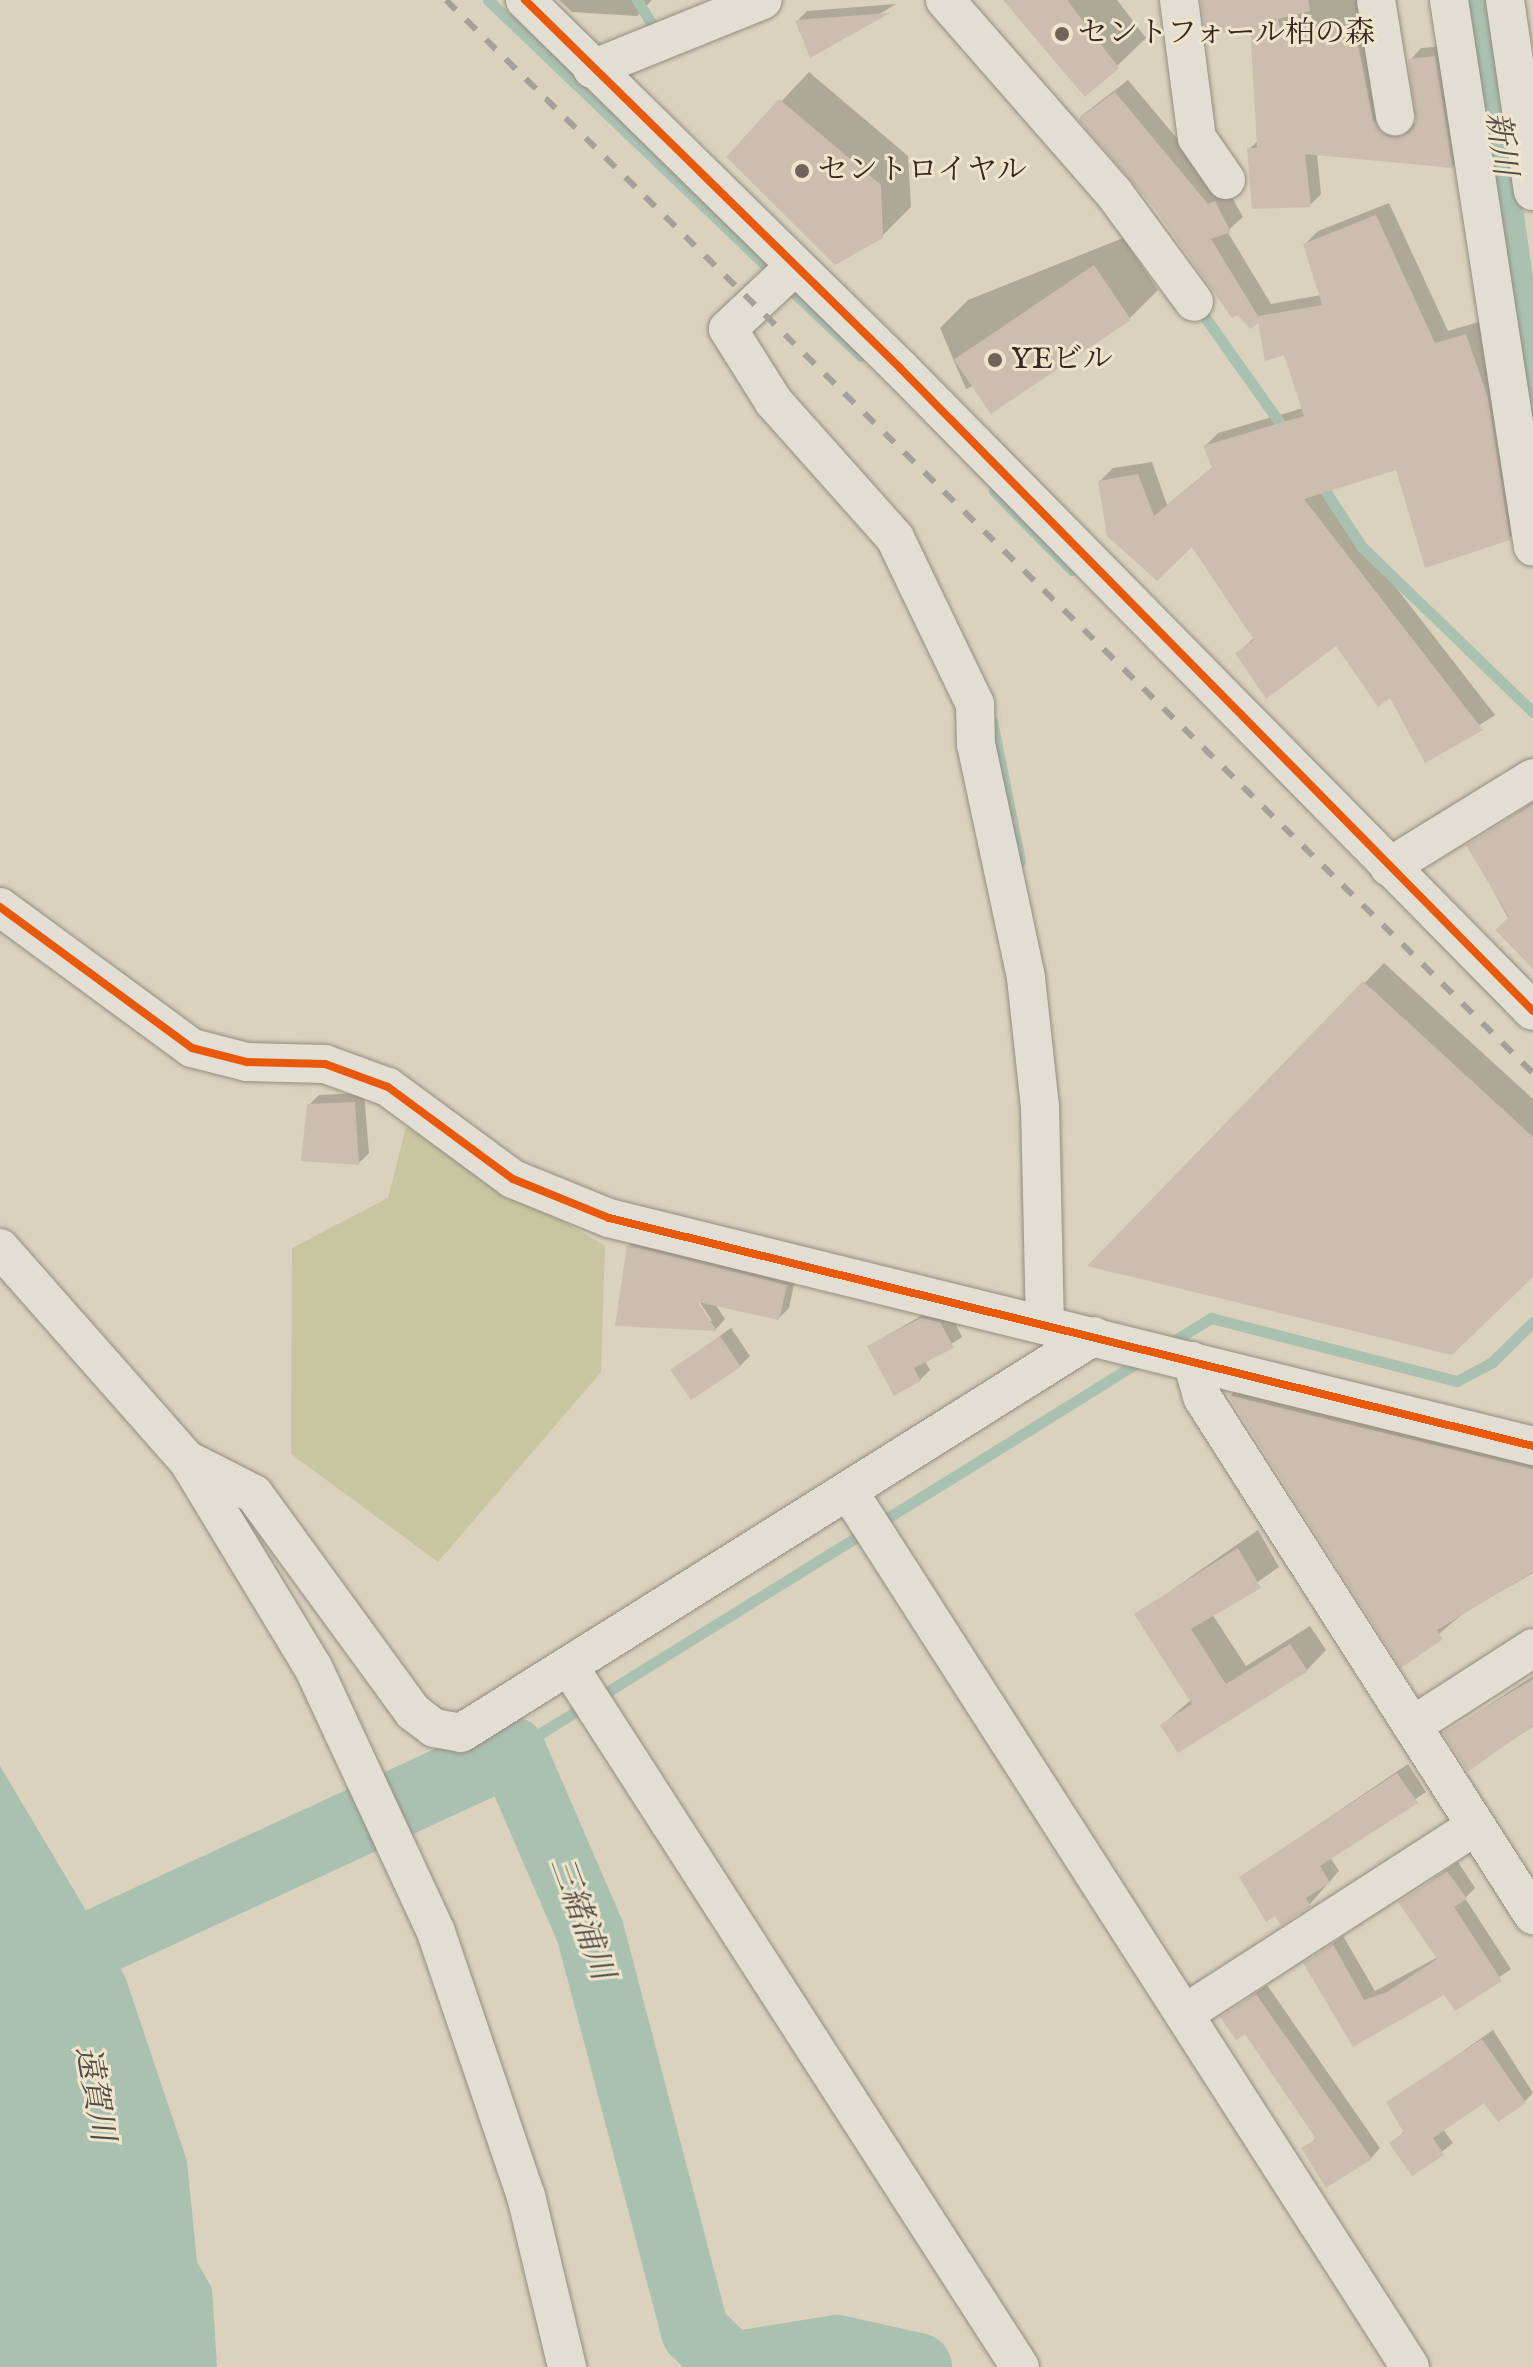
<!DOCTYPE html>
<html>
<head>
<meta charset="utf-8">
<style>
	body { margin:0 }
	#map { position:relative; width:1533px; height:2367px; overflow:hidden; background:#dad2bd; font-family:"IM FELL English","Noto Serif JP",serif }
	div>[style] { position:absolute }
	.green>* { inset:0; background:#c8c6a0 }
	.water>* { inset:0; background:#aac1b2 }
	.shadow>* { inset:0; background:#0003 }
	.stream>* { height:11px; margin:-5.5px; padding:0 5.5px; transform-origin:5.5px; border-radius:5.5px; background:#aac1b2 }
	.river>* { height:68px; margin:-34px; padding:0 34px; transform-origin:34px; border-radius:34px; background:#aac1b2 }
	.building>* { inset:0; background:#cdbdaf; transform-origin:0 0 }
	.roads { filter:drop-shadow(0 0 2px #948d80) drop-shadow(0 0 2px #948d80) }
	.minor>* { height:38px; margin:-19px; padding:0 19px; transform-origin:19px; border-radius:19px; background:#e2ded3 }
	.rail>* { height:6px; margin-top:-3px; transform-origin:0; background:repeating-linear-gradient(90deg,#a5a198 0 14px,transparent 0 28px) }
	.cycleway>* { height:8px; margin:-4px; padding:0 4px; transform-origin:4px; border-radius:4px; background:#e8590c }
	.dots>* { width:22px; height:22px; translate:-50% -50%; box-sizing:border-box; border:4px solid #efe5cc; border-radius:50% }
	span { translate:-50% -50%; white-space:nowrap; text-align:center; line-height:1.15; -webkit-text-stroke:6px #efe5cc; paint-order:stroke }
	.poi-label { font-size:30px; color:#382721 }
	.left { translate:0 -50%; text-align:left }
	.water-label { font-size:32px; color:#504c44; font-style:italic }
</style>
</head>
<body>
<div id="map">
	<div class="green">
		<div style="clip-path:polygon(406px 1127px,605px 1246px,601px 1372px,438px 1562px,291px 1454px,292px 1248px,388px 1198px)"></div>
	</div>
	<div class="water">
		<div style="clip-path:polygon(1460px 0,1493px 0,1533px 277px,1533px 513px)"></div>
		<div style="clip-path:polygon(0 1766px,125px 1976px,187px 2161px,197px 2262px,212px 2288px,217px 2367px,0 2367px)"></div>
	</div>
	<div class="shadow">
		<div style="clip-path:polygon(559px 0,652px 0,637px 16px,572px 12px)"></div>
		<div style="clip-path:polygon(1005px 0,1117px 0,1146px 38px,1117px 66px)"></div>
		<div style="clip-path:polygon(1203px 0,1363px 0,1398px 126px,1418px 123px,1410px 60px,1421px 48px,1446px 46px,1463px 155px,1452px 166px,1317px 154px,1321px 194px,1310px 205px,1249px 149px,1259px 140px,1252px 23px)"></div>
		<div style="clip-path:polygon(896px 4px,811px 55px,797px 21px,807px 11px)"></div>
		<div style="clip-path:polygon(809px 72px,908px 156px,911px 207px,882px 236px,729px 157px)"></div>
		<div style="clip-path:polygon(1128px 80px,1222px 192px,1228px 190px,1243px 217px,1227px 231px,1271px 304px,1321px 295px,1305px 244px,1318px 231px,1389px 203px,1448px 331px,1479px 322px,1522px 525px,1509px 538px,1397px 468px,1321px 491px,1495px 715px,1426px 760px,1391px 695px,1337px 643px,1237px 653px,1254px 638px,1192px 544px,1100px 481px,1113px 468px,1152px 462px,1167px 505px,1214px 466px,1205px 446px,1218px 433px,1303px 408px,1286px 353px,1260px 319px,1080px 117px)"></div>
		<div style="clip-path:polygon(1123px 238px,1158px 290px,1130px 318px,966px 389px,940px 328px,968px 300px)"></div>
		<div style="clip-path:polygon(1533px 802px,1533px 964px,1469px 846px)"></div>
		<div style="clip-path:polygon(1384px 963px,1533px 1099px,1533px 1274px,1091px 1265px)"></div>
		<div style="clip-path:polygon(364px 1093px,369px 1153px,359px 1163px,309px 1105px,319px 1095px)"></div>
		<div style="clip-path:polygon(evenodd,639px 1236px,796px 1275px,789px 1308px,779px 1318px,715px 1304px,725px 1319px,716px 1329px,618px 1324px,629px 1246px,639px 1236px,694px 1293px,712px 1321px,707px 1321px,694px 1293px)"></div>
		<div style="clip-path:polygon(933px 1309px,950px 1313px,962px 1337px,925px 1361px,930px 1370px,920px 1380px,869px 1346px)"></div>
		<div style="clip-path:polygon(731px 1328px,750px 1356px,740px 1366px,673px 1370px)"></div>
		<div style="clip-path:polygon(1255px 1371px,1533px 1438px,1533px 1573px,1466px 1611px,1402px 1665px,1231px 1395px)"></div>
		<div style="clip-path:polygon(1258px 1530px,1279px 1567px,1212px 1614px,1246px 1666px,1310px 1626px,1326px 1650px,1307px 1670px,1162px 1725px,1192px 1699px,1136px 1615px)"></div>
		<div style="clip-path:polygon(1533px 1676px,1533px 1726px,1469px 1769px,1446px 1733px)"></div>
		<div style="clip-path:polygon(1408px 1764px,1426px 1792px,1330px 1857px,1339px 1871px,1309px 1905px,1241px 1877px)"></div>
		<div style="clip-path:polygon(1458px 1862px,1475px 1888px,1465px 1898px,1511px 1969px,1455px 2008px,1445px 1992px,1354px 2044px,1306px 1964px,1343px 1936px,1375px 1991px,1438px 1957px,1401px 1902px)"></div>
		<div style="clip-path:polygon(1267px 1985px,1380px 2148px,1371px 2158px,1304px 2149px,1317px 2137px,1246px 2031px,1223px 2017px)"></div>
		<div style="clip-path:polygon(1493px 2030px,1533px 2093px,1524px 2102px,1485px 2101px,1443px 2129px,1453px 2143px,1413px 2174px,1391px 2143px,1405px 2131px,1389px 2103px)"></div>
	</div>
	<div class="stream">
		<div style="left:488px;top:0;width:400px;rotate:43.7deg"></div>
		<div style="left:637px;top:0;width:42px;rotate:58.6deg"></div>
		<div style="left:789px;top:288px;width:99px;rotate:43.4deg"></div>
		<div style="left:1197px;top:306px;width:159px;rotate:54.7deg"></div>
		<div style="left:1318px;top:480px;width:80px;rotate:56.7deg"></div>
		<div style="left:1362px;top:547px;width:238px;rotate:44deg"></div>
		<div style="left:994px;top:491px;width:111px;rotate:45.4deg"></div>
		<div style="left:992px;top:721px;width:143px;rotate:78.7deg"></div>
		<div style="left:1167px;top:1345px;width:52px;rotate:-31.5deg"></div>
		<div style="left:1211px;top:1318px;width:254px;rotate:14.4deg"></div>
		<div style="left:1457px;top:1381px;width:40px;rotate:-28deg"></div>
		<div style="left:1492px;top:1362px;width:57px;rotate:-44.3deg"></div>
		<div style="left:512px;top:1751px;width:741px;rotate:-31.83deg"></div>
	</div>
	<div class="river">
		<div style="left:70px;top:1955px;width:487px;rotate:-24.8deg"></div>
		<div style="left:512px;top:1751px;width:196px;rotate:66.6deg"></div>
		<div style="left:590px;top:1931px;width:414px;rotate:75.3deg"></div>
		<div style="left:695px;top:2331px;width:49px;rotate:45deg"></div>
		<div style="left:730px;top:2366px;width:108px;rotate:-9deg"></div>
		<div style="left:837px;top:2349px;width:83px;rotate:12.5deg"></div>
	</div>
	<div class="building">
		<div style="clip-path:polygon(1003px 0,1067px 0,1119px 68px,1085px 97px)"></div>
		<div style="clip-path:polygon(1201px 0,1308px 0,1310px 11px,1278px 19px,1280px 28px,1354px 25px,1373px 120px,1388px 137px,1408px 133px,1416px 123px,1408px 59px,1435px 56px,1453px 168px,1305px 154px,1311px 207px,1252px 209px,1247px 148px,1257px 148px,1250px 26px,1206px 37px)"></div>
		<div style="clip-path:polygon(890px 13px,810px 58px,795px 20px)"></div>
		<div style="clip-path:polygon(1115px 92px,1208px 204px,1215px 201px,1231px 232px,1211px 239px,1258px 316px,1322px 305px,1303px 244px,1376px 215px,1435px 343px,1466px 334px,1488px 398px,1510px 540px,1425px 568px,1396px 470px,1304px 499px,1483px 730px,1425px 763px,1390px 698px,1378px 707px,1336px 646px,1266px 699px,1235px 653px,1254px 640px,1192px 547px,1157px 581px,1107px 536px,1098px 481px,1138px 474px,1154px 516px,1212px 468px,1203px 446px,1304px 416px,1284px 355px,1265px 361px,1258px 323px,1251px 329px,1237px 315px,1232px 318px,1152px 205px,1078px 119px)"></div>
		<div style="clip-path:polygon(779px 99px,881px 185px,883px 238px,835px 265px,726px 157px)"></div>
		<div style="left:1094px;top:265px;width:66px;height:169px;rotate:56deg"></div>
		<div style="clip-path:polygon(1533px 804px,1533px 969px,1495px 930px,1509px 917px,1466px 845px)"></div>
		<div style="clip-path:polygon(1363px 981px,1533px 1137px,1533px 1277px,1452px 1355px,1087px 1266px)"></div>
		<div style="clip-path:polygon(355px 1102px,359px 1165px,301px 1161px,307px 1104px)"></div>
		<div style="clip-path:polygon(627px 1245px,787px 1285px,779px 1320px,698px 1302px,717px 1331px,615px 1326px)"></div>
		<div style="clip-path:polygon(921px 1318px,940px 1322px,954px 1348px,914px 1368px,921px 1381px,894px 1396px,867px 1346px)"></div>
		<div style="left:720px;top:1336px;width:37px;height:60px;rotate:56deg"></div>
		<div style="clip-path:polygon(1228px 1395px,1533px 1469px,1533px 1572px,1437px 1630px,1443px 1639px,1401px 1668px)"></div>
		<div style="clip-path:polygon(1238px 1548px,1261px 1588px,1191px 1629px,1226px 1684px,1290px 1644px,1308px 1671px,1178px 1753px,1160px 1725px,1192px 1704px,1134px 1614px)"></div>
		<div style="clip-path:polygon(1533px 1679px,1533px 1725px,1468px 1772px,1443px 1733px)"></div>
		<div style="clip-path:polygon(1397px 1773px,1418px 1803px,1320px 1866px,1330px 1883px,1306px 1898px,1311px 1906px,1281px 1925px,1275px 1916px,1266px 1922px,1239px 1877px)"></div>
		<div style="clip-path:polygon(1447px 1871px,1467px 1899px,1454px 1907px,1502px 1981px,1455px 2011px,1444px 1995px,1353px 2047px,1303px 1963px,1333px 1944px,1364px 2000px,1387px 1992px,1437px 1959px,1398px 1902px)"></div>
		<div style="clip-path:polygon(1256px 1994px,1372px 2159px,1326px 2188px,1301px 2148px,1316px 2139px,1245px 2034px,1236px 2040px,1220px 2017px)"></div>
		<div style="clip-path:polygon(1482px 2039px,1526px 2103px,1498px 2122px,1484px 2103px,1433px 2138px,1444px 2155px,1412px 2176px,1389px 2143px,1404px 2133px,1386px 2102px)"></div>
	</div>
	<div class="roads">
		<div class="minor">
			<div style="left:525px;top:0;width:525px;rotate:44.46deg"></div>
			<div style="left:900px;top:368px;width:902px;rotate:45.45deg"></div>
			<div style="left:945px;top:0;width:257px;rotate:48.8deg"></div>
			<div style="left:1114px;top:193px;width:135px;rotate:53.7deg"></div>
			<div style="left:1179px;top:0;width:139px;rotate:82.6deg"></div>
			<div style="left:1197px;top:138px;width:51px;rotate:55.4deg"></div>
			<div style="left:1376px;top:0;width:118px;rotate:80.7deg"></div>
			<div style="left:1449px;top:0;width:553px;rotate:81.27deg"></div>
			<div style="left:1505px;top:0;width:193px;rotate:81.7deg"></div>
			<div style="left:592px;top:69px;width:184px;rotate:-22deg"></div>
			<div style="left:795px;top:266px;width:92px;rotate:136.8deg"></div>
			<div style="left:728px;top:329px;width:86px;rotate:57.8deg"></div>
			<div style="left:774px;top:402px;width:182px;rotate:48.3deg"></div>
			<div style="left:895px;top:538px;width:184px;rotate:64.3deg"></div>
			<div style="left:975px;top:704px;width:40px;rotate:88.6deg"></div>
			<div style="left:976px;top:744px;width:239px;rotate:77.9deg"></div>
			<div style="left:1026px;top:978px;width:129px;rotate:83.8deg"></div>
			<div style="left:1040px;top:1106px;width:218px;rotate:88.7deg"></div>
			<div style="left:1389px;top:867px;width:169px;rotate:-31.7deg"></div>
			<div style="left:0;top:907px;width:238px;rotate:36.3deg"></div>
			<div style="left:192px;top:1048px;width:57px;rotate:14.3deg"></div>
			<div style="left:247px;top:1062px;width:78px;rotate:1.5deg"></div>
			<div style="left:325px;top:1064px;width:67px;rotate:20.1deg"></div>
			<div style="left:388px;top:1087px;width:155px;rotate:36.4deg"></div>
			<div style="left:513px;top:1179px;width:104px;rotate:22.1deg"></div>
			<div style="left:609px;top:1218px;width:952px;rotate:13.86deg"></div>
			<div style="left:0;top:1248px;width:284px;rotate:48.6deg"></div>
			<div style="left:188px;top:1461px;width:241px;rotate:58.8deg"></div>
			<div style="left:313px;top:1667px;width:292px;rotate:65.1deg"></div>
			<div style="left:436px;top:1932px;width:279px;rotate:71.2deg"></div>
			<div style="left:526px;top:2196px;width:176px;rotate:76.5deg"></div>
			<div style="left:1192px;top:1361px;width:37px;rotate:74deg"></div>
			<div style="left:1202px;top:1397px;width:615px;rotate:57.42deg"></div>
			<div style="left:189px;top:1461px;width:73px;rotate:26.9deg"></div>
			<div style="left:254px;top:1494px;width:270px;rotate:53.9deg"></div>
			<div style="left:413px;top:1712px;width:26px;rotate:37deg"></div>
			<div style="left:434px;top:1728px;width:27px;rotate:10deg"></div>
			<div style="left:461px;top:1733px;width:747px;rotate:-32.09deg"></div>
			<div style="left:849px;top:1492px;width:1039px;rotate:57.33deg"></div>
			<div style="left:570px;top:1668px;width:831px;rotate:57.23deg"></div>
			<div style="left:1412px;top:1726px;width:144px;rotate:-32.8deg"></div>
			<div style="left:1184px;top:2014px;width:347px;rotate:-32.8deg"></div>
		</div>
	</div>
	<div class="rail">
		<div style="left:446px;top:0;width:1527px;rotate:44.63deg"></div>
	</div>
	<div class="cycleway">
		<div style="left:525px;top:0;width:525px;rotate:44.46deg"></div>
		<div style="left:900px;top:368px;width:902px;rotate:45.45deg"></div>
		<div style="left:0;top:907px;width:238px;rotate:36.3deg"></div>
		<div style="left:192px;top:1048px;width:57px;rotate:14.3deg"></div>
		<div style="left:247px;top:1062px;width:78px;rotate:1.5deg"></div>
		<div style="left:325px;top:1064px;width:67px;rotate:20.1deg"></div>
		<div style="left:388px;top:1087px;width:155px;rotate:36.4deg"></div>
		<div style="left:513px;top:1179px;width:104px;rotate:22.1deg"></div>
		<div style="left:609px;top:1218px;width:952px;rotate:13.86deg"></div>
	</div>
	<div class="dots">
		<div style="left:1062px;top:34px;background:#716358"></div>
		<div style="left:802px;top:171px;background:#716358"></div>
		<div style="left:995px;top:360px;background:#716358"></div>
	</div>
	<div class="poi-label">
		<span class="left" style="left:1078px;top:34px">セントフォール柏の森</span>
		<span class="left" style="left:818px;top:171px">セントロイヤル</span>
		<span class="left" style="left:1011px;top:360px">YEビル</span>
	</div>
	<div class="water-label">
		<span style="left:1499px;top:144px;rotate:82deg">新川</span>
		<span style="left:580px;top:1919px;rotate:70deg">三緒浦川</span>
		<span style="left:93px;top:2094px;rotate:80deg">遠賀川</span>
	</div>
</div>
</body>
</html>
